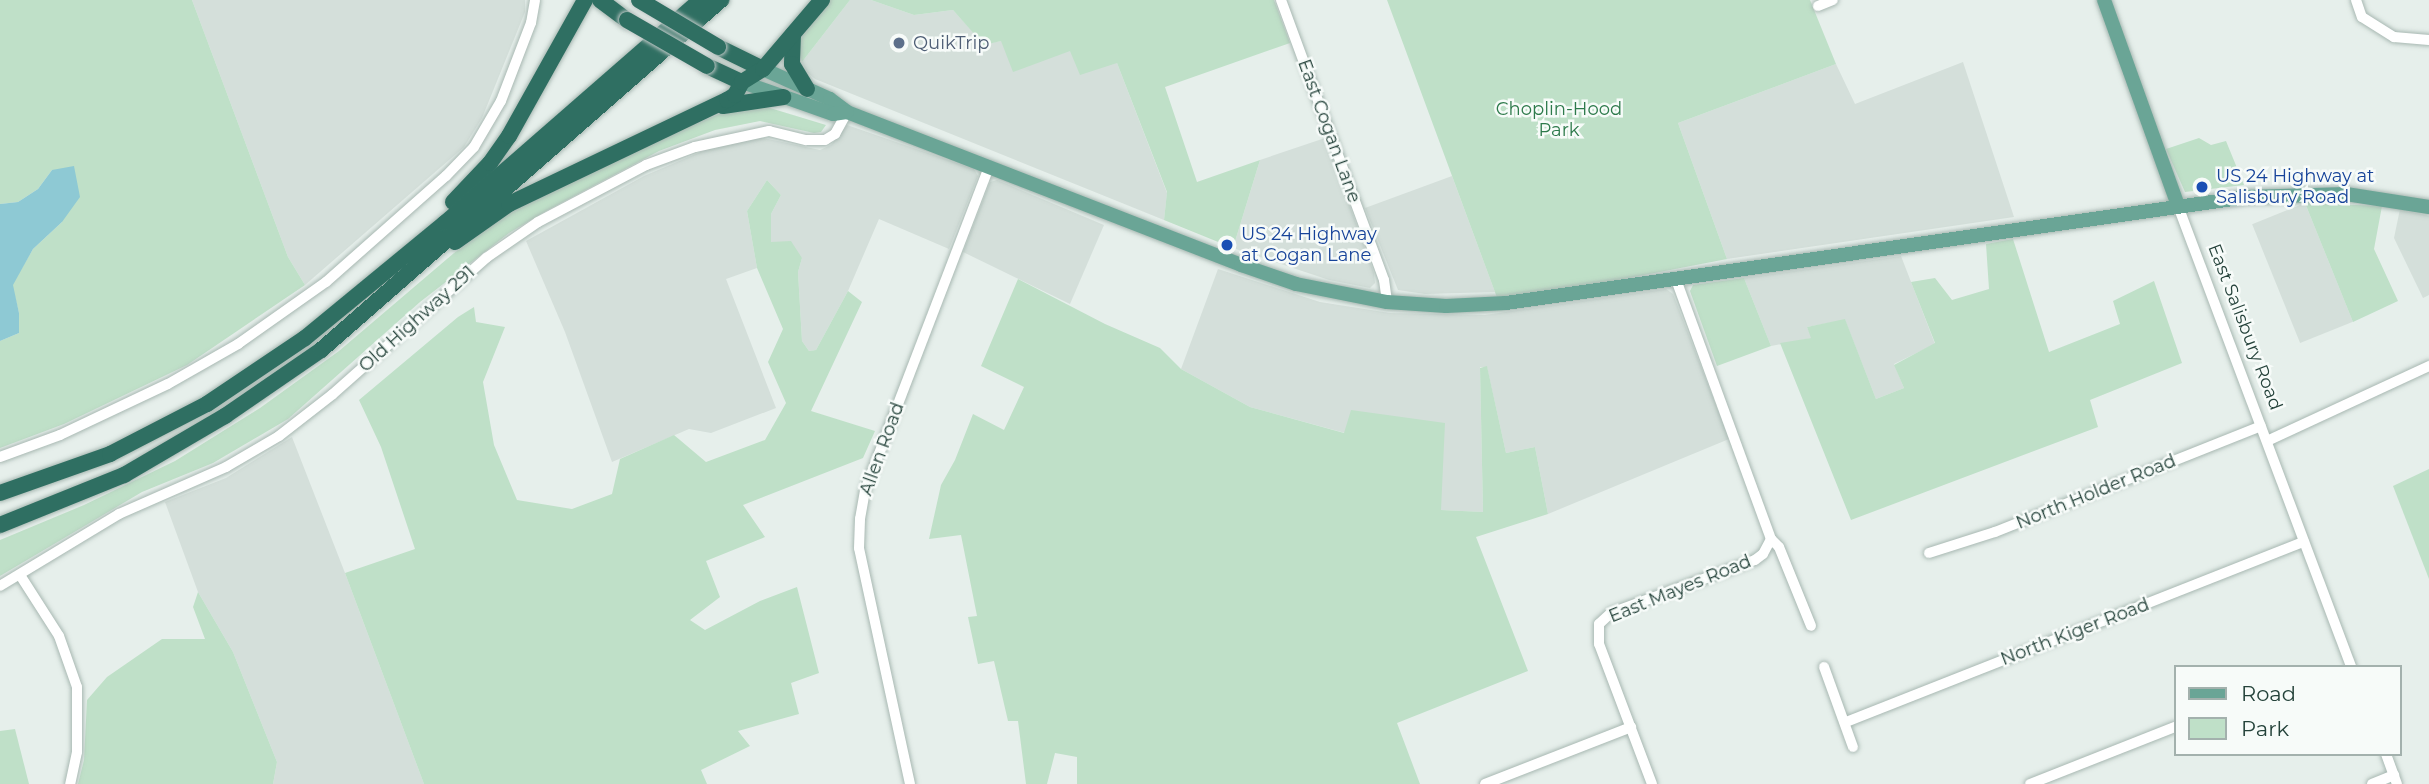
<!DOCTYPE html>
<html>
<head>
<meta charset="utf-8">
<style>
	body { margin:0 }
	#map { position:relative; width:2429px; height:784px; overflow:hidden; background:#e6efeb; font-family:Montserrat,sans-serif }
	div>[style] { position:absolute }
	.built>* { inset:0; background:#d4dfda; transform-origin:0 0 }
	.green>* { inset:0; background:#bfe0c8 }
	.water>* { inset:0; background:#8ec9d4 }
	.roads { filter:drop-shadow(0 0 2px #a8b8b2) drop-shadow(0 0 2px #a8b8b2) }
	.minor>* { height:10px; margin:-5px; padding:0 5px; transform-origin:5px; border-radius:5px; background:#fff }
	.major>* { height:14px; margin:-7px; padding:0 7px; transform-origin:7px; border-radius:7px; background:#6aa596 }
	.highway>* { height:16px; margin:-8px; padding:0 8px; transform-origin:8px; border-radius:8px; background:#2f6f62 }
	.bridges { filter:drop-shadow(0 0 2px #c2cac8) drop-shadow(0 0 2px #c2cac8) }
	.highway-bridge>* { height:16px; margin:-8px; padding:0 8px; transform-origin:8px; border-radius:8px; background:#2f6f62 }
	.dots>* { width:19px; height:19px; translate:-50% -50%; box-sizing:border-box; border:4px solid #f7fbf9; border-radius:50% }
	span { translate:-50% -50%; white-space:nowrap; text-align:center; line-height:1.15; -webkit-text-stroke:5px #f7fbf9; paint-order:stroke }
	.service-label { font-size:18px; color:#4e5e75 }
	.left { translate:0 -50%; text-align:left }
	.park-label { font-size:18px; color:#2d7a4b }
	.street-label { font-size:18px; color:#24423a }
	.transit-label { font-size:18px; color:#164399 }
	.legend { position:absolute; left:2174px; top:665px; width:228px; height:91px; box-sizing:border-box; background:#f7fbf9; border:2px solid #a3b1ad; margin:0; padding:9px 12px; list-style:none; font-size:21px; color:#24423a }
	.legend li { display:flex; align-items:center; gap:14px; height:35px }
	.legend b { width:35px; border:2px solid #a3b1ad }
</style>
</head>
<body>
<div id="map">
	<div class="built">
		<div style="clip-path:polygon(192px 0,525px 0,525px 12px,482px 118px,464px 147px,305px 285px,288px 257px)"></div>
		<div style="clip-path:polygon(850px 0,871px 0,914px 15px,953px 10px,984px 44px,1001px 41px,1070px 51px,1117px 63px,1167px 193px,1164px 220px,815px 79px,807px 72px,802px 62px)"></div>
		<div style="clip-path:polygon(1963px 62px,2014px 217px,1727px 259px,1678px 123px,1836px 64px,1855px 104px)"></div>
		<div style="clip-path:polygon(847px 125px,974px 169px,978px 176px,949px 249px,879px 219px,848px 291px,816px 350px,809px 351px,802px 341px,798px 272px,802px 258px,770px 243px,771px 214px,781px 195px,767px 180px,747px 211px,757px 268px,726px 279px,776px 408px,711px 433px,689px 429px,612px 462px,565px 332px,526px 241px,644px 176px,710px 148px,759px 137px,820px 150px,831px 145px)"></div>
		<div style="clip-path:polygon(1325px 138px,1374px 273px,1375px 283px,1370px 288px,1329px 280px,1233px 248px,1260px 160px)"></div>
		<div style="clip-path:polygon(1452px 176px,1495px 292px,1425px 294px,1398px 290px,1365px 208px)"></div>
		<div style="clip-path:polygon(997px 180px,1104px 225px,1070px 304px,963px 252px,990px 182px)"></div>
		<div style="left:2305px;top:203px;width:128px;height:57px;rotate:68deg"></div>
		<div style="clip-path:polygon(2400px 209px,2429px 216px,2429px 295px,2423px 298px,2394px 238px)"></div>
		<div style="clip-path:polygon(1901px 256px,1935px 344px,1894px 364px,1904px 388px,1876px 399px,1845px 320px,1807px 327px,1812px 338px,1771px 346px,1744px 278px)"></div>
		<div style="clip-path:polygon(1218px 269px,1320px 302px,1390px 313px,1485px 315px,1666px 289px,1673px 294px,1729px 439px,1548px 514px,1535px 447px,1506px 453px,1487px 367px,1480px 367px,1483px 512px,1440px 510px,1345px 433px,1250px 407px,1181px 369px)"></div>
		<div style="clip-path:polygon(292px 437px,345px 573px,424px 784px,273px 784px,277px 762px,233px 652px,198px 592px,165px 502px,226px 478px)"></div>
	</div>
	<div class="green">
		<div style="clip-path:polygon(0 0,192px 0,288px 257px,305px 285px,187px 365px,64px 424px,0 448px,0 341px,19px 333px,19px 313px,12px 285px,33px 249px,62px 222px,52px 170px,38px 189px,18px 202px,0 204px)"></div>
		<div style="clip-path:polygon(830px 0,850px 0,802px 62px,797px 43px)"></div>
		<div style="clip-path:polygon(871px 0,1274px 0,1290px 43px,1165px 87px,1197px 182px,1260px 160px,1233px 248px,1164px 220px,1167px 192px,1117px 63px,1080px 75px,1070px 51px,1013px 72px,1001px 41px,984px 45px,953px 10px,914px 15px)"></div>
		<div style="clip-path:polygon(1387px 0,1810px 0,1836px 64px,1678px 123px,1727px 259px,1499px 303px)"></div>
		<div style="clip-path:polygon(743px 108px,770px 108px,826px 125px,821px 132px,814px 133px,760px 121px,715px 130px,659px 151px,546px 211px,509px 233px,420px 302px,288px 419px,213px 463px,142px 492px,0 576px,0 540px,84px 505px,175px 461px,260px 408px,339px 351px,454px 253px,511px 212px,659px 139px,719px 114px)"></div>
		<div style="clip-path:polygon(2199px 138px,2211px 145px,2226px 141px,2244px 185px,2185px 192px,2166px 149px)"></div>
		<div style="clip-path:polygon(767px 180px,781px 195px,771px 214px,771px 242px,791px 241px,802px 258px,798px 272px,802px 341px,809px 351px,816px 350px,848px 291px,862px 302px,811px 411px,875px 431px,863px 458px,743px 505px,765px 537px,706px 561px,720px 597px,690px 620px,705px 630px,760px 601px,797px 587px,819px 673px,791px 683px,799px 714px,738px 731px,750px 746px,701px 770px,707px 784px,424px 784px,345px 573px,415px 549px,381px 447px,359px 400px,458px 317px,474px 307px,476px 322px,505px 327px,483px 382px,494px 445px,517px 500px,572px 509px,612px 494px,620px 459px,674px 435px,706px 462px,765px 440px,786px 403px,768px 362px,783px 329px,757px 268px,747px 211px)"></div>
		<div style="clip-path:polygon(2305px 203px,2382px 206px,2374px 249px,2398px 301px,2353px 322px)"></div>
		<div style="clip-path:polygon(2013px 239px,2049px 352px,2120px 324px,2113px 301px,2154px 281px,2182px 363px,2090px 400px,2098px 427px,1851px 520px,1780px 343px,1811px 338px,1807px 327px,1845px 319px,1876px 399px,1904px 388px,1894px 365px,1935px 343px,1911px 282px,1935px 278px,1952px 300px,1989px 289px,1986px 244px)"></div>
		<div style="clip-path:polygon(1744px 278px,1771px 346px,1717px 366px,1690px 291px,1693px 285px)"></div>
		<div style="clip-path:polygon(1018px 279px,1105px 324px,1160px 348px,1181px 369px,1250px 407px,1344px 433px,1351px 410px,1445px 423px,1441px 510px,1483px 512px,1480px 368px,1487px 366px,1506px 453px,1535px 447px,1548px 514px,1476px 537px,1528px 671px,1397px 723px,1420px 784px,1077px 784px,1077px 757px,1055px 753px,1047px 784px,1026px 784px,1018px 721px,1008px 721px,994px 661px,978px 664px,968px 617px,977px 616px,961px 535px,929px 539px,941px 485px,955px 460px,973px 414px,1004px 430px,1024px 387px,981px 366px)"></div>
		<div style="clip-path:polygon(2429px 469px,2429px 579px,2393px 486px)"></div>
		<div style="clip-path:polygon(198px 592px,233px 652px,277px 762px,273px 784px,78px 784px,84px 760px,87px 700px,107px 677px,162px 639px,205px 639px,193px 607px)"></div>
		<div style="clip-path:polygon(15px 729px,29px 784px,0 784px,0 731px)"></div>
	</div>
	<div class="water">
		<div style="clip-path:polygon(74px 166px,80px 197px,62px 222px,33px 249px,13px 285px,19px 313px,19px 333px,0 341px,0 204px,18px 202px,38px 189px,52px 170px)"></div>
	</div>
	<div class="roads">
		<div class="minor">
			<div style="left:1281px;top:0;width:298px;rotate:69.8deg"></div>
			<div style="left:1384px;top:280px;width:22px;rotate:82deg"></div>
			<div style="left:2356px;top:0;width:18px;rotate:71deg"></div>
			<div style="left:2362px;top:17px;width:38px;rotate:32deg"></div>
			<div style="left:2394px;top:37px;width:35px;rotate:5deg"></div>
			<div style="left:1818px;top:6px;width:16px;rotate:-22deg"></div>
			<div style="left:2178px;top:206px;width:492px;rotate:69.4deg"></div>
			<div style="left:2267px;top:441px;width:179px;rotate:-24.8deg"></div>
			<div style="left:0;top:457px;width:64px;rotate:-20.1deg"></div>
			<div style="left:60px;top:435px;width:119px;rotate:-25.3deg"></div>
			<div style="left:168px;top:384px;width:81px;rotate:-29.7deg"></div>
			<div style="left:238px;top:344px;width:108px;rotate:-35.2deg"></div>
			<div style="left:326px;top:282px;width:160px;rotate:-41.5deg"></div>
			<div style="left:446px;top:176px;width:40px;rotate:-46deg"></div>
			<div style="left:474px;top:147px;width:53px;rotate:-59.6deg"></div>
			<div style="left:501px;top:101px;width:84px;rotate:-69deg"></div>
			<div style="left:531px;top:23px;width:23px;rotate:-80deg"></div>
			<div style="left:1771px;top:539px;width:11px;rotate:45deg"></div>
			<div style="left:1779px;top:547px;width:85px;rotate:67.9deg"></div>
			<div style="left:1929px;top:553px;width:69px;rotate:-17.7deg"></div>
			<div style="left:1995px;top:532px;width:286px;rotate:-21.7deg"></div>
			<div style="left:20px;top:575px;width:72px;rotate:57.4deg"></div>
			<div style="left:59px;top:636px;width:54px;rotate:70.6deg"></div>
			<div style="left:77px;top:687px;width:65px;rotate:90deg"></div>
			<div style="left:77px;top:752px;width:33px;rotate:102deg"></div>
			<div style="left:0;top:586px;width:139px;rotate:-31.2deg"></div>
			<div style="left:119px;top:514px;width:117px;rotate:-23.7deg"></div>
			<div style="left:226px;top:467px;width:61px;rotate:-30.3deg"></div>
			<div style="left:279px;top:436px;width:68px;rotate:-37.9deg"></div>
			<div style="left:333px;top:394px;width:205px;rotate:-41.6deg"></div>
			<div style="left:486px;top:258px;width:63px;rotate:-34.7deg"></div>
			<div style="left:538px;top:222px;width:122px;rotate:-27.8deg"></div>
			<div style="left:646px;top:165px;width:52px;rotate:-20.2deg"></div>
			<div style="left:695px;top:147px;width:76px;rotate:-12.2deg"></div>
			<div style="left:769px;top:131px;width:38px;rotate:14deg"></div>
			<div style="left:806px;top:140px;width:19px"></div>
			<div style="left:825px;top:140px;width:12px;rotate:-31deg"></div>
			<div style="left:835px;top:134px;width:25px;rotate:-61deg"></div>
			<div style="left:1824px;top:667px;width:85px;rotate:70.1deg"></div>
			<div style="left:1846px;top:722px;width:492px;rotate:-21.5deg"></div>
			<div style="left:2386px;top:754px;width:32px;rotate:70deg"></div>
			<div style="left:910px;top:784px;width:241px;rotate:-102.2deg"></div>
			<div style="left:859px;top:548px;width:29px;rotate:-88deg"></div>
			<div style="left:860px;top:519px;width:29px;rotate:-80deg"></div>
			<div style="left:865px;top:490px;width:346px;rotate:-69deg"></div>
			<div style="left:1485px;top:784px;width:157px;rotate:-21.3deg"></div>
			<div style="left:1652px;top:784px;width:150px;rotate:-110.7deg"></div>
			<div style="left:1599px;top:644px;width:20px;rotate:-90deg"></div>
			<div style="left:1599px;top:624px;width:16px;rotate:-43deg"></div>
			<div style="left:1611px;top:613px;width:153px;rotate:-20.2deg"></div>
			<div style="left:1755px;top:560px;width:10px;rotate:-37deg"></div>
			<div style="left:1763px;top:554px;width:17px;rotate:-62deg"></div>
			<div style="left:1771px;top:539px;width:277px;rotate:-110.1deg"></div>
			<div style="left:2030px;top:784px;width:156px;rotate:-21.5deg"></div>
			<div style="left:2372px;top:784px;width:24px;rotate:-22deg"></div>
		</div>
		<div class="major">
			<div style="left:2104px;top:0;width:219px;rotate:70.2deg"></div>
			<div style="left:763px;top:69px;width:73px;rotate:24.1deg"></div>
			<div style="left:830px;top:99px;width:21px;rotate:37deg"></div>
			<div style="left:847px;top:112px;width:423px;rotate:21.2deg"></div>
			<div style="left:1241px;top:265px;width:58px;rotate:19.1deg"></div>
			<div style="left:1296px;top:284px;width:93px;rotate:11.2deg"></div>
			<div style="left:1387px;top:302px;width:59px;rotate:3.9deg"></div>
			<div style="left:1446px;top:306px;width:60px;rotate:-2.9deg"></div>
			<div style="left:1506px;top:303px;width:749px;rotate:-8.14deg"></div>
			<div style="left:2247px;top:197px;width:99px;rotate:-1.7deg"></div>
			<div style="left:2346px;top:194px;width:84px;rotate:8.9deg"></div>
			<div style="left:742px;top:82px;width:96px;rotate:19.4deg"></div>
			<div style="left:833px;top:114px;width:14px;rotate:-8deg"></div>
		</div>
		<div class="highway">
			<div style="left:600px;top:0;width:34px;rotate:37deg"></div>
			<div style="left:793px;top:34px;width:30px;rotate:92deg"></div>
			<div style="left:792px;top:64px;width:29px;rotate:59deg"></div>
			<div style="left:718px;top:47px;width:50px;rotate:26.1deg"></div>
			<div style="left:707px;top:66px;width:38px;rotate:25deg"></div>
			<div style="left:723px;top:106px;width:61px;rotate:-8.5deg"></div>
			<div style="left:453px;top:202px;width:54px;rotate:-46.5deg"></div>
			<div style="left:490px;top:163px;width:33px;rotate:-55deg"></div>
			<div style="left:509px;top:136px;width:156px;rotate:-60.8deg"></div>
			<div style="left:455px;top:242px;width:66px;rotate:-35.1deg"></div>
			<div style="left:509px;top:204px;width:242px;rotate:-25.5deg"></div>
			<div style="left:727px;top:100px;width:9px;rotate:-32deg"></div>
			<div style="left:735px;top:95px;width:15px;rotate:-62deg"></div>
			<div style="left:742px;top:82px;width:25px;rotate:-32deg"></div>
			<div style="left:763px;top:69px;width:91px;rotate:-49.5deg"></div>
			<div style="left:0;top:493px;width:117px;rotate:-19.5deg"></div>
			<div style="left:110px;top:454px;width:109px;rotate:-27.3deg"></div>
			<div style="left:207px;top:404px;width:118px;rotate:-34deg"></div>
			<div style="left:305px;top:338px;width:181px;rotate:-39.4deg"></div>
			<div style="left:445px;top:223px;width:340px;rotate:-41.1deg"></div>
			<div style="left:0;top:525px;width:134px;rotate:-22deg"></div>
			<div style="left:124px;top:475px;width:117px;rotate:-30.3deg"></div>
			<div style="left:225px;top:416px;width:116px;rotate:-34.5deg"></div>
			<div style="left:321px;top:350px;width:532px;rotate:-41.19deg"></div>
		</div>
	</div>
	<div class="bridges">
		<div class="highway-bridge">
			<div style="left:639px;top:0;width:92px;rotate:30.7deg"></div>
			<div style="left:627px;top:20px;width:92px;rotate:29.9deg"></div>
		</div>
	</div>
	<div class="dots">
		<div style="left:899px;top:43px;background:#5c6f8a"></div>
		<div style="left:2202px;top:187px;background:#1a4fb4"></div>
		<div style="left:1227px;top:245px;background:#1a4fb4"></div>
	</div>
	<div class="service-label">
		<span class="left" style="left:913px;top:43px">QuikTrip</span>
	</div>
	<div class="park-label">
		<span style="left:1559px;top:120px">Choplin-Hood<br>Park</span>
	</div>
	<div class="street-label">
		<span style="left:1329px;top:131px;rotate:70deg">East Cogan Lane</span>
		<span style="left:417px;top:319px;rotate:-42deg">Old Highway 291</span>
		<span style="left:2245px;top:327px;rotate:69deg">East Salisbury Road</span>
		<span style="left:882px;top:449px;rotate:-70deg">Allen Road</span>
		<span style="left:2096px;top:492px;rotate:-22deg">North Holder Road</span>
		<span style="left:1680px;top:589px;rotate:-22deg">East Mayes Road</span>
		<span style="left:2075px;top:632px;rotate:-21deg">North Kiger Road</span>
	</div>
	<div class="transit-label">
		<span class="left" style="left:2216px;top:187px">US 24 Highway at<br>Salisbury Road</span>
		<span class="left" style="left:1241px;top:245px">US 24 Highway<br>at Cogan Lane</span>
	</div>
	<ul class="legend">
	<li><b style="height:9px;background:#6aa596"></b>Road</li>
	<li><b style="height:19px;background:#bfe0c8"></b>Park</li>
	</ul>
</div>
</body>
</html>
